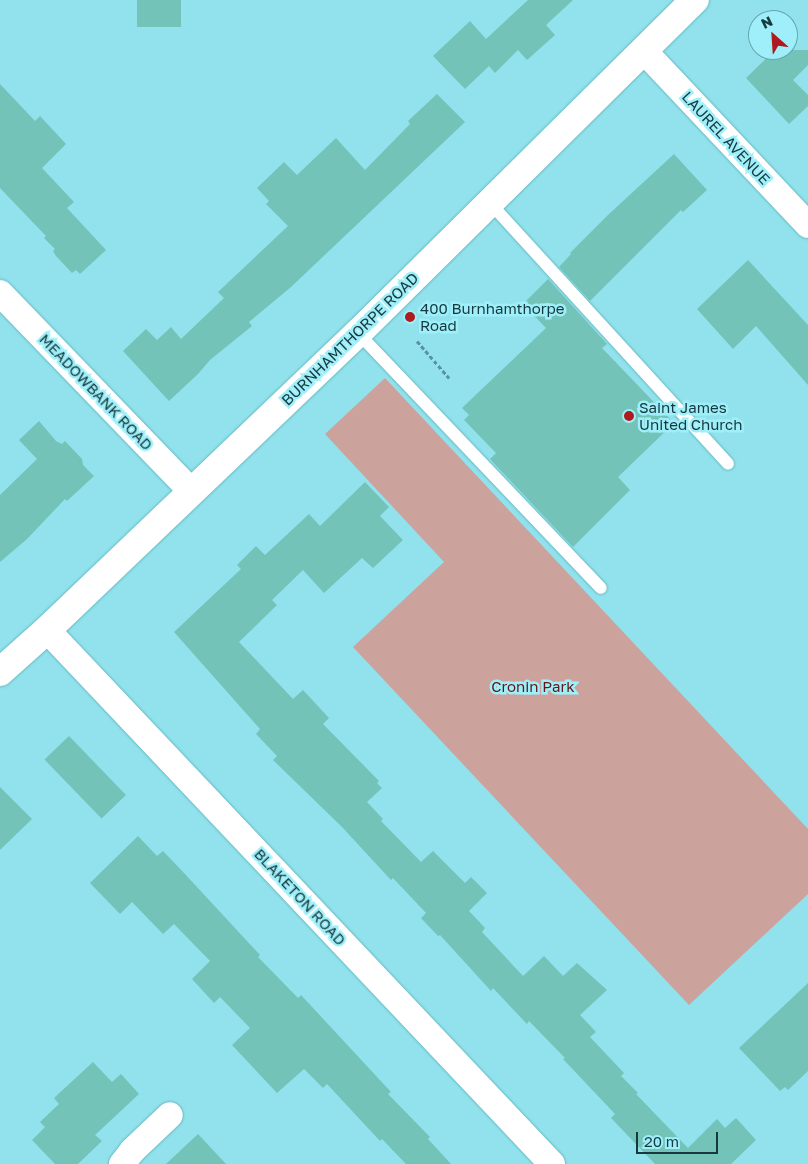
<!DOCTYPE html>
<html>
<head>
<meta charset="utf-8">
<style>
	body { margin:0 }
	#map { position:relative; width:808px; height:1164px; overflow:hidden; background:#91e2ec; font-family:"Golos Text",sans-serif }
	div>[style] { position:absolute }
	.green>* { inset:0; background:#cca29d }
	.building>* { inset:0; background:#73c3b9; transform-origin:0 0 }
	.path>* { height:3px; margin-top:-1.5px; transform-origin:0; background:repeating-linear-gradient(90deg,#58949b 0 4px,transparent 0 6.5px) }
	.roads { filter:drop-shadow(0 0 1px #67b8c2) drop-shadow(0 0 1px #67b8c2) }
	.service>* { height:12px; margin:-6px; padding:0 6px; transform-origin:6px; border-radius:6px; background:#fff }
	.minor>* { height:26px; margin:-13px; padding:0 13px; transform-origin:13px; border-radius:13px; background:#fff }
	.secondary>* { height:28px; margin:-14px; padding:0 14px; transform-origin:14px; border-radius:14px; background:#fff }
	.dots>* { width:14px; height:14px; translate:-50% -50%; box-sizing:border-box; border:2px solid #9eeff9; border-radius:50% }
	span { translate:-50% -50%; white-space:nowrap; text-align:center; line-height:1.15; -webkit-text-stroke:5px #9eeff9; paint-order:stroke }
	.street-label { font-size:15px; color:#17393d }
	.poi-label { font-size:15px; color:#17393d }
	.left { translate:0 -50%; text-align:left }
	.park-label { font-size:15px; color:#651515 }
	.north { position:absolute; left:748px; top:10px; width:50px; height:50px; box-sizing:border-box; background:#9eeff9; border:1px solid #68a6ae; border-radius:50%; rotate:334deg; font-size:14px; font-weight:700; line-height:20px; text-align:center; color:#17393d }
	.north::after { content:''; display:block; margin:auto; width:18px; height:22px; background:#ad1a20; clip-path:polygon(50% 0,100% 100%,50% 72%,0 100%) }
	.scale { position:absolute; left:636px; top:1132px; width:82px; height:22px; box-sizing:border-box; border:2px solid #17393d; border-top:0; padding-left:6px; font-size:15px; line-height:18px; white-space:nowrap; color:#17393d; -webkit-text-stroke:4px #9eeff9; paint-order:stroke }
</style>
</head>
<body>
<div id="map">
	<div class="green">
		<div style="clip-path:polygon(385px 378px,808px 829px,808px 894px,689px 1005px,353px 647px,444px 562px,325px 434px)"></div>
	</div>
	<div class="building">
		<div style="left:137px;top:0;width:44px;height:27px"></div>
		<div style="clip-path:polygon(528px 0,573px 0,546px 25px,555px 35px,527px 60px,518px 50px,495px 73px,489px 66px,465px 89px,433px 56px,470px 21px,486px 39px)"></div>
		<div style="clip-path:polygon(775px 50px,808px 50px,808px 65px,793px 80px,808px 95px,808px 106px,789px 124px,746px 78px)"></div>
		<div style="clip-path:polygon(0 84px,35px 121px,40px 116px,66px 144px,42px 168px,74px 202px,67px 208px,106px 250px,80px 274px,76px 270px,72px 273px,56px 256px,53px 251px,55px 249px,44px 238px,46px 236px,0 188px)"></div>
		<div style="clip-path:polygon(437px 94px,465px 122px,291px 287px,249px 322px,252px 326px,210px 360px,198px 374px,169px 401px,123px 351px,146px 329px,157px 340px,171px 327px,181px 339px,224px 298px,218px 292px,288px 226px,266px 204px,269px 201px,257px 188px,284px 162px,297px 175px,336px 138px,365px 170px,410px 124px,408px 121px)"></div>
		<div style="clip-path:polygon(674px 154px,707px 190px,683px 212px,681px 210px,590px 301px,559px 267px,571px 254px,570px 253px,608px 215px)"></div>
		<div style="clip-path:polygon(748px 260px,808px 325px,808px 385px,756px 326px,733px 349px,697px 309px)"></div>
		<div style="clip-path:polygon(548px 279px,607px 344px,602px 348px,674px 423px,618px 477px,630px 490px,573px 547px,490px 459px,496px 453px,464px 420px,469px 415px,462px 408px,546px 328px,523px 304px)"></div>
		<div style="clip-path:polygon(39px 421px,56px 441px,62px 444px,65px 441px,82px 459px,83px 465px,94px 476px,67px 501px,65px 499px,27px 539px,0 562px,0 495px,37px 459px,19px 440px)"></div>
		<div style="clip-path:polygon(365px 482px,389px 507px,380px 516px,403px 540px,373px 568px,362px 558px,324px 593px,303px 570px,272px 600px,277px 605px,239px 642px,293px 699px,303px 690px,329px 718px,323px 724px,379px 781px,377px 783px,382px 788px,367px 802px,383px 819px,381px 821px,421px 862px,433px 851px,465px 883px,471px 877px,487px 893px,469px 911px,485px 928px,482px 932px,523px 976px,544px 956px,563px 976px,577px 963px,607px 990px,580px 1015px,596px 1032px,590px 1037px,624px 1073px,621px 1076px,638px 1093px,636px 1094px,688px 1148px,717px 1119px,725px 1128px,736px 1118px,756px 1140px,731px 1164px,655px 1164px,611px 1118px,615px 1114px,563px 1059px,565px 1058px,529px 1021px,527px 1024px,493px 988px,491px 991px,440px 935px,438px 936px,421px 918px,426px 913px,393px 878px,391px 880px,342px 827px,273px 760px,277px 756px,256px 734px,260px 729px,174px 632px,241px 569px,237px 565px,256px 546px,265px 555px,309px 514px,320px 526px)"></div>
		<div style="left:69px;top:736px;width:82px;height:34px;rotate:46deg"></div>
		<div style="clip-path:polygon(0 787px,32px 819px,0 850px)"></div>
		<div style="clip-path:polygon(138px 836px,157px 856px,163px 851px,184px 873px,260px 955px,258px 957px,298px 998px,301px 995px,391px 1092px,388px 1094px,430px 1137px,428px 1139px,451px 1164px,406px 1164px,382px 1139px,380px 1141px,327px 1084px,323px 1088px,304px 1069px,277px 1093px,232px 1045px,250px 1028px,220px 997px,214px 1003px,192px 979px,210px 961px,174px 924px,163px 934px,132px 902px,120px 914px,90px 883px)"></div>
		<div style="clip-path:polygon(808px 983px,808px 1071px,788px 1090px,785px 1087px,780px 1091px,739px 1048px)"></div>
		<div style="clip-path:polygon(93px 1062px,112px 1082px,121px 1074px,139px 1094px,95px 1135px,102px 1141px,78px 1164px,55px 1164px,32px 1140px,45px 1127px,40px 1122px,59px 1104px,54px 1098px)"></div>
		<div style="clip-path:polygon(198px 1134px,226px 1164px,166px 1164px)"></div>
	</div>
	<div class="path">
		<div style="left:417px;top:341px;width:49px;rotate:49.1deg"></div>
	</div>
	<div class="roads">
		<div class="service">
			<div style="left:490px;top:203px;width:353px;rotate:47.6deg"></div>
			<div style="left:358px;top:333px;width:352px;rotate:46.4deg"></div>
		</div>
		<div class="minor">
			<div style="left:644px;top:51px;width:239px;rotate:46.7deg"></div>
			<div style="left:0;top:293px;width:275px;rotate:46deg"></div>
			<div style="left:47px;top:630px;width:735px;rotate:46.6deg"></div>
			<div style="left:122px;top:1164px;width:16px;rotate:-52deg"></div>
			<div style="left:132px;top:1151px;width:52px;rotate:-43.5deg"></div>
		</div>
		<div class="secondary">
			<div style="left:0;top:672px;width:63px;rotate:-41.8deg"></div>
			<div style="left:47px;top:630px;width:430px;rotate:-43.7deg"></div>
			<div style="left:358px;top:333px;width:474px;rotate:-44.7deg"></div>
		</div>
	</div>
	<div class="dots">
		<div style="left:410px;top:317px;background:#ad1a20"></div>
		<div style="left:629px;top:416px;background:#ad1a20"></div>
	</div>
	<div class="street-label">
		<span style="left:726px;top:138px;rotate:47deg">LAUREL AVENUE</span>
		<span style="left:350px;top:339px;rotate:-44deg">BURNHAMTHORPE ROAD</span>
		<span style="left:96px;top:392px;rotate:46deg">MEADOWBANK ROAD</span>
		<span style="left:300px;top:897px;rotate:47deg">BLAKETON ROAD</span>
	</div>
	<div class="poi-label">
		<span class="left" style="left:420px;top:317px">400 Burnhamthorpe<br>Road</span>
		<span class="left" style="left:639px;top:416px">Saint James<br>United Church</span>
	</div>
	<div class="park-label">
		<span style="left:533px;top:687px">Cronin Park</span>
	</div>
	<div class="north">N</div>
	<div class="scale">20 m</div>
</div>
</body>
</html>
